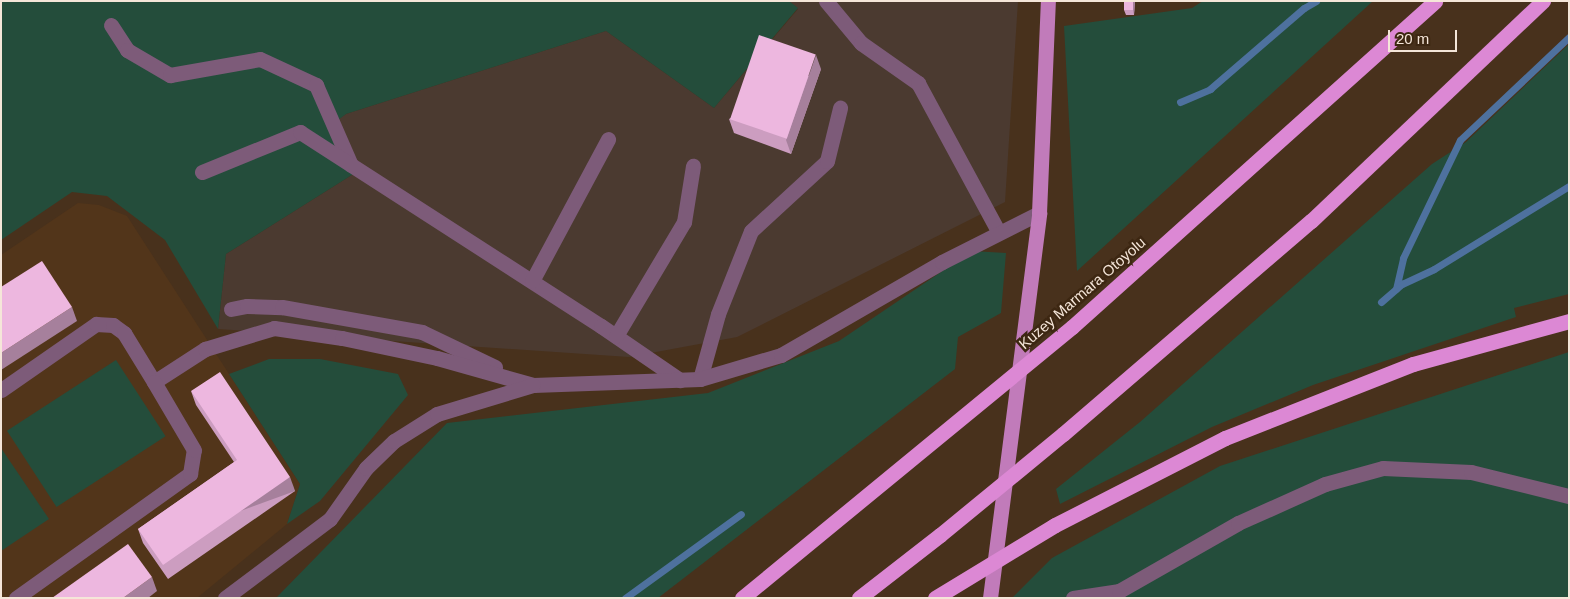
<!DOCTYPE html>
<html>
<head>
<meta charset="utf-8">
<style>
	body { margin:0 }
	#map { position:relative; width:1570px; height:599px; overflow:hidden; background:#48311c; font-family:Arial,sans-serif }
	div>[style] { position:absolute }
	.built>* { inset:0; background:#52351a }
	.industrial>* { inset:0; background:#4b3a30 }
	.green>* { inset:0; background:#244d3b; transform-origin:0 0 }
	.stream>* { height:7px; margin:-3.5px; padding:0 3.5px; transform-origin:3.5px; border-radius:3.5px; background:#4e719e }
	.minor>* { height:15px; margin:-7.5px; padding:0 7.5px; transform-origin:7.5px; border-radius:7.5px; background:#7d5b79 }
	.major>* { height:15px; margin:-7.5px; padding:0 7.5px; transform-origin:7.5px; border-radius:7.5px; background:#c17bba }
	.highway>* { height:15px; margin:-7.5px; padding:0 7.5px; transform-origin:7.5px; border-radius:7.5px; background:#dc88d4 }
	.wall>* { inset:0; background:#cc9dc0 }
	.shaded-wall>* { inset:0; background:#a6809c; transform-origin:0 0 }
	.building>* { inset:0; background:#edb7df; transform-origin:0 0 }
	span { translate:-50% -50%; white-space:nowrap; text-align:center; line-height:1.15; -webkit-text-stroke:5px #3d2712; paint-order:stroke }
	.street-label { font-size:15px; color:#f5e6d9 }
	.frame { position:absolute; inset:0; border:2px solid #f5e6d9; pointer-events:none }
	.scale { position:absolute; left:1388px; top:30px; width:69px; height:22px; box-sizing:border-box; border:2px solid #f5e6d9; border-top:0; padding-left:6px; font-size:15px; line-height:18px; white-space:nowrap; color:#f5e6d9; -webkit-text-stroke:4px #3d2712; paint-order:stroke }
</style>
</head>
<body>
<div id="map">
	<div class="built">
		<div style="clip-path:polygon(78px 203px,99px 205px,127px 216px,300px 484px,287px 524px,197px 598px,1px 598px,1px 255px)"></div>
	</div>
	<div class="industrial">
		<div style="clip-path:polygon(789px 1px,1018px 1px,1005px 202px,737px 337px,629px 357px,218px 329px,226px 254px,355px 173px,328px 126px,346px 114px,606px 31px,714px 108px,798px 9px)"></div>
	</div>
	<div class="green">
		<div style="clip-path:polygon(1px 1px,789px 1px,798px 8px,714px 108px,606px 31px,346px 114px,329px 127px,355px 173px,226px 254px,218px 329px,165px 240px,107px 196px,72px 192px,1px 240px)"></div>
		<div style="clip-path:polygon(1203px 1px,1373px 1px,1077px 271px,1064px 26px,1192px 8px)"></div>
		<div style="clip-path:polygon(1569px 44px,1569px 294px,1514px 308px,1516px 317px,1313px 385px,1212px 427px,1060px 504px,1056px 489px,1140px 422px,1432px 164px,1466px 142px)"></div>
		<div style="clip-path:polygon(972px 251px,1006px 253px,1001px 313px,958px 337px,955px 369px,658px 598px,276px 598px,447px 423px,708px 393px,839px 341px)"></div>
		<div style="clip-path:polygon(1569px 352px,1569px 598px,1012px 598px,1052px 558px,1220px 466px)"></div>
		<div style="clip-path:polygon(269px 359px,320px 359px,398px 374px,408px 395px,320px 501px,287px 524px,300px 484px,229px 374px)"></div>
		<div style="left:116px;top:360px;width:91px;height:130px;rotate:57deg"></div>
		<div style="clip-path:polygon(1px 448px,49px 519px,1px 551px)"></div>
	</div>
	<div class="stream">
		<div style="left:1180px;top:102px;width:33px;rotate:-23deg"></div>
		<div style="left:1210px;top:89px;width:124px;rotate:-40.8deg"></div>
		<div style="left:1304px;top:8px;width:14px;rotate:-30deg"></div>
		<div style="left:1396px;top:289px;width:32px;rotate:-77deg"></div>
		<div style="left:1403px;top:258px;width:131px;rotate:-64.2deg"></div>
		<div style="left:1460px;top:140px;width:150px;rotate:-43.4deg"></div>
		<div style="left:1381px;top:302px;width:28px;rotate:-41deg"></div>
		<div style="left:1402px;top:284px;width:35px;rotate:-25deg"></div>
		<div style="left:1434px;top:269px;width:158px;rotate:-31.6deg"></div>
		<div style="left:625px;top:598px;width:143px;rotate:-35.9deg"></div>
	</div>
	<div class="minor">
		<div style="left:826px;top:1px;width:55px;rotate:50.2deg"></div>
		<div style="left:861px;top:43px;width:70px;rotate:35.1deg"></div>
		<div style="left:918px;top:83px;width:170px;rotate:61.6deg"></div>
		<div style="left:111px;top:25px;width:30px;rotate:57deg"></div>
		<div style="left:127px;top:50px;width:50px;rotate:30.2deg"></div>
		<div style="left:170px;top:75px;width:91px;rotate:-10.1deg"></div>
		<div style="left:260px;top:59px;width:62px;rotate:24.9deg"></div>
		<div style="left:316px;top:85px;width:87px;rotate:66.4deg"></div>
		<div style="left:202px;top:172px;width:106px;rotate:-22.2deg"></div>
		<div style="left:300px;top:132px;width:358px;rotate:32.8deg"></div>
		<div style="left:601px;top:326px;width:96px;rotate:34.4deg"></div>
		<div style="left:532px;top:281px;width:161px;rotate:-61.8deg"></div>
		<div style="left:231px;top:309px;width:16px;rotate:-11deg"></div>
		<div style="left:247px;top:306px;width:35px;rotate:2deg"></div>
		<div style="left:282px;top:307px;width:142px;rotate:10.1deg"></div>
		<div style="left:422px;top:332px;width:81px;rotate:25.6deg"></div>
		<div style="left:616px;top:336px;width:133px;rotate:-59.2deg"></div>
		<div style="left:684px;top:222px;width:57px;rotate:-80.9deg"></div>
		<div style="left:700px;top:379px;width:67px;rotate:-74.5deg"></div>
		<div style="left:718px;top:314px;width:89px;rotate:-68.3deg"></div>
		<div style="left:751px;top:231px;width:103px;rotate:-42.6deg"></div>
		<div style="left:827px;top:161px;width:55px;rotate:-76.2deg"></div>
		<div style="left:1px;top:390px;width:116px;rotate:-34.8deg"></div>
		<div style="left:96px;top:324px;width:17px;rotate:3deg"></div>
		<div style="left:113px;top:325px;width:14px;rotate:36deg"></div>
		<div style="left:124px;top:333px;width:57px;rotate:58.5deg"></div>
		<div style="left:154px;top:382px;width:61px;rotate:-32.9deg"></div>
		<div style="left:205px;top:349px;width:72px;rotate:-16.9deg"></div>
		<div style="left:274px;top:328px;width:69px;rotate:8.4deg"></div>
		<div style="left:342px;top:338px;width:97px;rotate:11.9deg"></div>
		<div style="left:437px;top:358px;width:100px;rotate:15.7deg"></div>
		<div style="left:533px;top:385px;width:167px;rotate:-2.1deg"></div>
		<div style="left:700px;top:379px;width:84px;rotate:-16.5deg"></div>
		<div style="left:781px;top:355px;width:186px;rotate:-30deg"></div>
		<div style="left:942px;top:262px;width:109px;rotate:-26.8deg"></div>
		<div style="left:16px;top:598px;width:214px;rotate:-35.5deg"></div>
		<div style="left:190px;top:474px;width:24px;rotate:-81deg"></div>
		<div style="left:194px;top:450px;width:79px;rotate:-120.5deg"></div>
		<div style="left:225px;top:598px;width:131px;rotate:-37deg"></div>
		<div style="left:330px;top:519px;width:62px;rotate:-54.8deg"></div>
		<div style="left:366px;top:468px;width:39px;rotate:-44deg"></div>
		<div style="left:394px;top:441px;width:51px;rotate:-32.1deg"></div>
		<div style="left:437px;top:414px;width:100px;rotate:-16.8deg"></div>
		<div style="left:1073px;top:598px;width:47px;rotate:-8.7deg"></div>
		<div style="left:1119px;top:591px;width:137px;rotate:-29.7deg"></div>
		<div style="left:1238px;top:523px;width:95px;rotate:-24.1deg"></div>
		<div style="left:1325px;top:484px;width:60px;rotate:-15.4deg"></div>
		<div style="left:1383px;top:468px;width:88px;rotate:2.6deg"></div>
		<div style="left:1471px;top:472px;width:101px;rotate:13.8deg"></div>
	</div>
	<div class="major">
		<div style="left:990px;top:598px;width:388px;rotate:-82.7deg"></div>
		<div style="left:1039px;top:213px;width:212px;rotate:-87.6deg"></div>
	</div>
	<div class="highway">
		<div style="left:742px;top:598px;width:427px;rotate:-39.4deg"></div>
		<div style="left:1072px;top:327px;width:488px;rotate:-41.9deg"></div>
		<div style="left:859px;top:598px;width:103px;rotate:-37.9deg"></div>
		<div style="left:940px;top:535px;width:159px;rotate:-39.4deg"></div>
		<div style="left:1063px;top:434px;width:327px;rotate:-40.7deg"></div>
		<div style="left:1311px;top:221px;width:320px;rotate:-43.5deg"></div>
		<div style="left:935px;top:598px;width:140px;rotate:-31.3deg"></div>
		<div style="left:1055px;top:525px;width:191px;rotate:-27.1deg"></div>
		<div style="left:1225px;top:438px;width:202px;rotate:-21.5deg"></div>
		<div style="left:1413px;top:364px;width:162px;rotate:-15.4deg"></div>
	</div>
	<div class="wall">
		<div style="clip-path:polygon(1124px 1px,1135px 1px,1134px 15px,1126px 15px,1124px 10px)"></div>
		<div style="clip-path:polygon(821px 69px,791px 154px,734px 133px,729px 119px)"></div>
		<div style="clip-path:polygon(191px 391px,295px 491px,168px 579px,143px 543px,138px 529px,234px 462px,196px 405px)"></div>
	</div>
	<div class="shaded-wall">
		<div style="clip-path:polygon(1133px 1px,1135px 1px,1134px 15px,1133px 10px)"></div>
		<div style="clip-path:polygon(816px 55px,821px 69px,791px 154px,786px 140px)"></div>
		<div style="clip-path:polygon(72px 307px,77px 321px,1px 370px,1px 353px)"></div>
		<div style="left:290px;top:477px;width:15px;height:155px;rotate:70deg"></div>
		<div style="clip-path:polygon(152px 577px,157px 591px,148px 598px,123px 598px)"></div>
	</div>
	<div class="building">
		<div style="left:1124px;top:1px;width:9px;height:9px"></div>
		<div style="left:759px;top:35px;width:60px;height:89px;rotate:19deg"></div>
		<div style="clip-path:polygon(42px 261px,72px 307px,1px 353px,1px 287px)"></div>
		<div style="clip-path:polygon(220px 372px,290px 477px,163px 565px,138px 529px,237px 460px,191px 391px)"></div>
		<div style="clip-path:polygon(128px 544px,152px 577px,123px 598px,52px 598px)"></div>
	</div>
	<div class="street-label">
		<span style="left:1082px;top:293px;rotate:-41deg">Kuzey Marmara Otoyolu</span>
	</div>
	<div class="frame"></div>
	<div class="scale">20 m</div>
</div>
</body>
</html>
